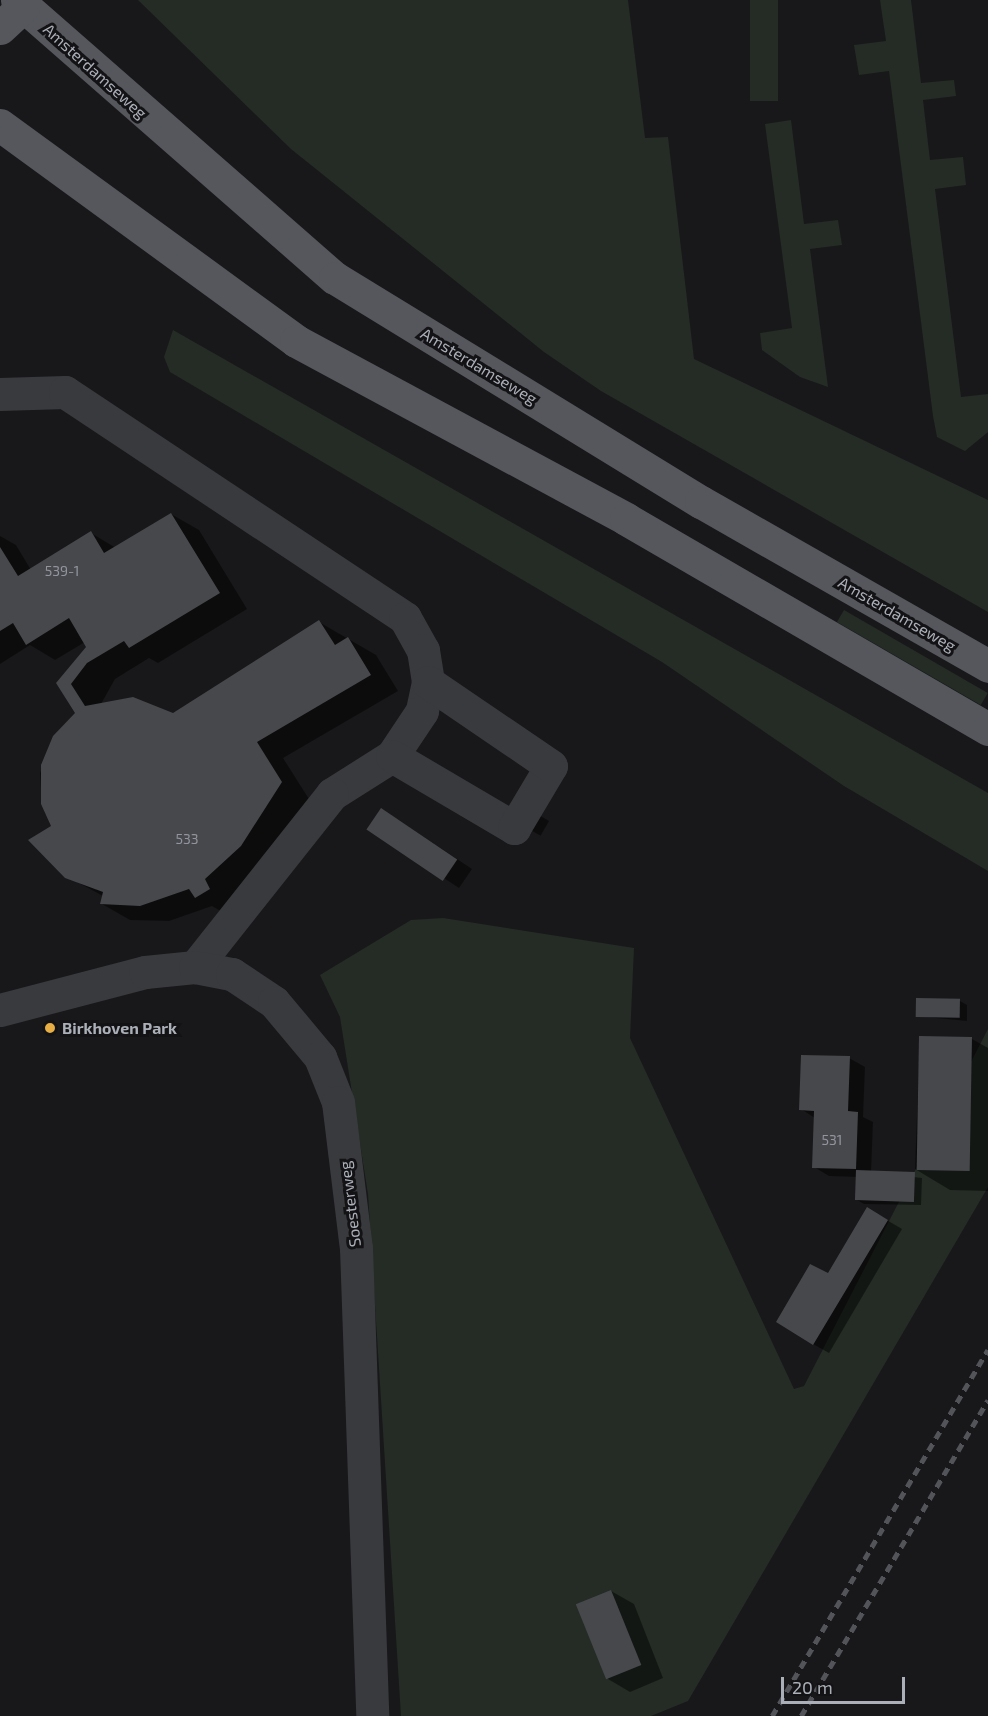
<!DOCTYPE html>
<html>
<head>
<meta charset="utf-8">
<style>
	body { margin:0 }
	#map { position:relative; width:988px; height:1716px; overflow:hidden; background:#18181a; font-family:"Exo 2",sans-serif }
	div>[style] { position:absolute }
	.green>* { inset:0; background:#242c25; transform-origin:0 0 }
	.shadow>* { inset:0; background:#0007; transform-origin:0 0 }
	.building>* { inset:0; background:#47484c; transform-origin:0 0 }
	.minor>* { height:33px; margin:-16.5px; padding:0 16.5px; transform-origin:16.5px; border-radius:16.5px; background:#393a3e }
	.major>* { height:33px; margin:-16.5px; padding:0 16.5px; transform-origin:16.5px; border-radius:16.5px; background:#55575d }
	.rail>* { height:4.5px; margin-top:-2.25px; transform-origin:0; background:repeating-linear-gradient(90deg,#525459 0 8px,transparent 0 14px) }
	.dots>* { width:16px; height:16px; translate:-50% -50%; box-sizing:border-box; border:3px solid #131315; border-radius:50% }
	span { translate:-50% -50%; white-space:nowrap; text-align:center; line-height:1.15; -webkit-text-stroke:6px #131315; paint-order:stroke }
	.number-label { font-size:14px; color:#92959d }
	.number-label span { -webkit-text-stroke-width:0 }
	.street-label { font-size:16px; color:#abafb8 }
	.poi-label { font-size:16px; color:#abafb8; font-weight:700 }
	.left { translate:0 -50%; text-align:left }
	.scale { position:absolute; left:781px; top:1677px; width:124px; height:27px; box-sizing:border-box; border:3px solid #abafb8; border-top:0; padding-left:8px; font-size:18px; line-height:21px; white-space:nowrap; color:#abafb8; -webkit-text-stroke:4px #131315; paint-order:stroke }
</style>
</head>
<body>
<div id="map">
	<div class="green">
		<div style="clip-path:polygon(138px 0,628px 0,645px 138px,668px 137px,694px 359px,988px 500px,988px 612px,601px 391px,544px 352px,291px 149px)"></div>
		<div style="left:750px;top:0;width:28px;height:101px"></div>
		<div style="clip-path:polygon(880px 0,911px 0,921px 83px,954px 80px,956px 96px,923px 100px,930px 160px,963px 157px,966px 185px,935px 189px,961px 397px,988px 394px,988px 432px,965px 451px,937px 437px,933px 416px,889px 71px,859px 75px,854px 45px,886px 41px)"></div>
		<div style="clip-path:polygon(791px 120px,804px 224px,838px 220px,842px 245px,810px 249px,828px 387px,800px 377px,762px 350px,760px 333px,792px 328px,765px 124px)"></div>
		<div style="clip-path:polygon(173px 330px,988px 793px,988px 871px,844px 786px,662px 662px,170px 372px,164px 357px)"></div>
		<div style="left:844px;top:610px;width:166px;height:14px;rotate:30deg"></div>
		<div style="clip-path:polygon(443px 918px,634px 948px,630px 1038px,794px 1389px,804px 1386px,988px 1029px,988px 1187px,688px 1701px,651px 1716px,401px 1716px,368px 1194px,340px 1017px,320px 975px,411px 920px)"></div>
	</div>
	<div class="shadow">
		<div style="clip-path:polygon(171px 514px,199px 530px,247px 609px,158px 663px,149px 658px,115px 679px,101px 704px,173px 714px,319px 622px,376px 655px,398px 691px,283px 758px,309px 799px,224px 913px,212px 906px,169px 921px,130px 920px,102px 904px,103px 896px,66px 876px,30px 840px,53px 827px,42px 804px,40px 773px,58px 731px,76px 713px,58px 683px,88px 648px,85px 642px,55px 660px,30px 645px,0 664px,0 536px,16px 545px,31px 570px,91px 533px,116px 548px)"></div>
		<div style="left:530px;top:810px;width:22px;height:17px;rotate:30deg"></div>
		<div style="clip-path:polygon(397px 819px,472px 869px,459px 888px,369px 829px)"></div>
		<div style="clip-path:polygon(960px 1001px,967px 1005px,967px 1021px,916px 1016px)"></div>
		<div style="clip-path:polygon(920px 1037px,972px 1039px,988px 1048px,988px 1191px,950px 1190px,915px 1169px)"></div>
		<div style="clip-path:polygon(849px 1058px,865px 1067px,863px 1117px,873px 1122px,871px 1172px,922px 1178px,921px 1205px,864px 1204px,857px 1200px,858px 1177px,829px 1176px,814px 1167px,815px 1118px,801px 1109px)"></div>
		<div style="clip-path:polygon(868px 1209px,902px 1229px,829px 1353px,813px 1344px,829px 1275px)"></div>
		<div style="clip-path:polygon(611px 1591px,634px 1604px,663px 1678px,630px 1692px,608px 1679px)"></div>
	</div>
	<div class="building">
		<div style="clip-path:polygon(171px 513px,220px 593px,129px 648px,124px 641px,87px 663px,71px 684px,85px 706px,133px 697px,173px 713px,319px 620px,335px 645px,348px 637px,371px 675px,257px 742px,282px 782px,241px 846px,205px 879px,210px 889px,195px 898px,189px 889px,140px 906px,100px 904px,103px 892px,65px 878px,28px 840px,51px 826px,41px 804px,41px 765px,53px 736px,75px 713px,56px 683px,86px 647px,69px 618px,26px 645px,13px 623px,0 631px,0 547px,18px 576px,91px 531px,104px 553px)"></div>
		<div style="left:381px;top:808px;width:92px;height:26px;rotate:34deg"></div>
		<div style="left:916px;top:998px;width:44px;height:19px;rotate:1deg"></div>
		<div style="left:919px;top:1036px;width:53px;height:134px;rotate:1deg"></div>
		<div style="clip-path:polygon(801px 1055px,850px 1056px,848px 1111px,858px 1112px,856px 1169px,812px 1168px,814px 1111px,799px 1110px)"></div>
		<div style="left:856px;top:1170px;width:59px;height:30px;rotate:2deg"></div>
		<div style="clip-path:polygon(867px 1207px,888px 1220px,813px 1345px,776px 1322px,810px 1264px,828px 1273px)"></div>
		<div style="left:611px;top:1590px;width:81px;height:38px;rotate:68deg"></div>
	</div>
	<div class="minor">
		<div style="left:0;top:394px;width:65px;rotate:-1.8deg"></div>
		<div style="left:65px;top:392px;width:408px;rotate:33.6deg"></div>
		<div style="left:405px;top:618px;width:37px;rotate:61deg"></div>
		<div style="left:423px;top:650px;width:32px;rotate:81deg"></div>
		<div style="left:428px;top:682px;width:30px;rotate:102deg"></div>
		<div style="left:422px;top:711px;width:54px;rotate:123.7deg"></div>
		<div style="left:392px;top:756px;width:71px;rotate:147.7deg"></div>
		<div style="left:332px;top:794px;width:221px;rotate:128.4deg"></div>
		<div style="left:392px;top:756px;width:142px;rotate:30.5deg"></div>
		<div style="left:514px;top:828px;width:72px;rotate:-59.2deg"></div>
		<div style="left:551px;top:766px;width:149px;rotate:-145.7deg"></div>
		<div style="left:0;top:1010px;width:150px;rotate:-14.7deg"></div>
		<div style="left:145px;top:972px;width:50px;rotate:-5.7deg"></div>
		<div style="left:195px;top:967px;width:38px;rotate:11deg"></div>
		<div style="left:232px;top:974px;width:50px;rotate:33.7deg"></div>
		<div style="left:274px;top:1002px;width:72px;rotate:50.1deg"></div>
		<div style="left:320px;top:1057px;width:48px;rotate:68.2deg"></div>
		<div style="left:338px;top:1102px;width:147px;rotate:83deg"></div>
		<div style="left:356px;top:1248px;width:468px;rotate:88deg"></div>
	</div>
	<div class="major">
		<div style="left:17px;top:0;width:422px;rotate:41.2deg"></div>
		<div style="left:335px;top:278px;width:429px;rotate:31.5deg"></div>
		<div style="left:701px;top:502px;width:331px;rotate:29.7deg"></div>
		<div style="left:0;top:28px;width:33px;rotate:-43deg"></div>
		<div style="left:0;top:125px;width:366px;rotate:36.1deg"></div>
		<div style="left:296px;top:341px;width:375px;rotate:28.3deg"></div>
		<div style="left:626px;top:519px;width:419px;rotate:30.1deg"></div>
	</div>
	<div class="rail">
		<div style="left:772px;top:1716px;width:425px;rotate:-59.5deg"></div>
		<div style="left:801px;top:1716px;width:367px;rotate:-59.4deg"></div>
	</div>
	<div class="dots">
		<div style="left:50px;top:1028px;background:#e6ae44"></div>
	</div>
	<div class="number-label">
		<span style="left:62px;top:571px">539-1</span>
		<span style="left:187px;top:839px">533</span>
		<span style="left:832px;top:1140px">531</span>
	</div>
	<div class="street-label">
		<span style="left:95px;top:71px;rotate:42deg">Amsterdamseweg</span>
		<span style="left:479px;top:366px;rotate:31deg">Amsterdamseweg</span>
		<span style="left:897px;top:614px;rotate:30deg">Amsterdamseweg</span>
		<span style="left:350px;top:1204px;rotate:-97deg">Soesterweg</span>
	</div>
	<div class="poi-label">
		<span class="left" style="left:62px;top:1028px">Birkhoven Park</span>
	</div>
	<div class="scale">20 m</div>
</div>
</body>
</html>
